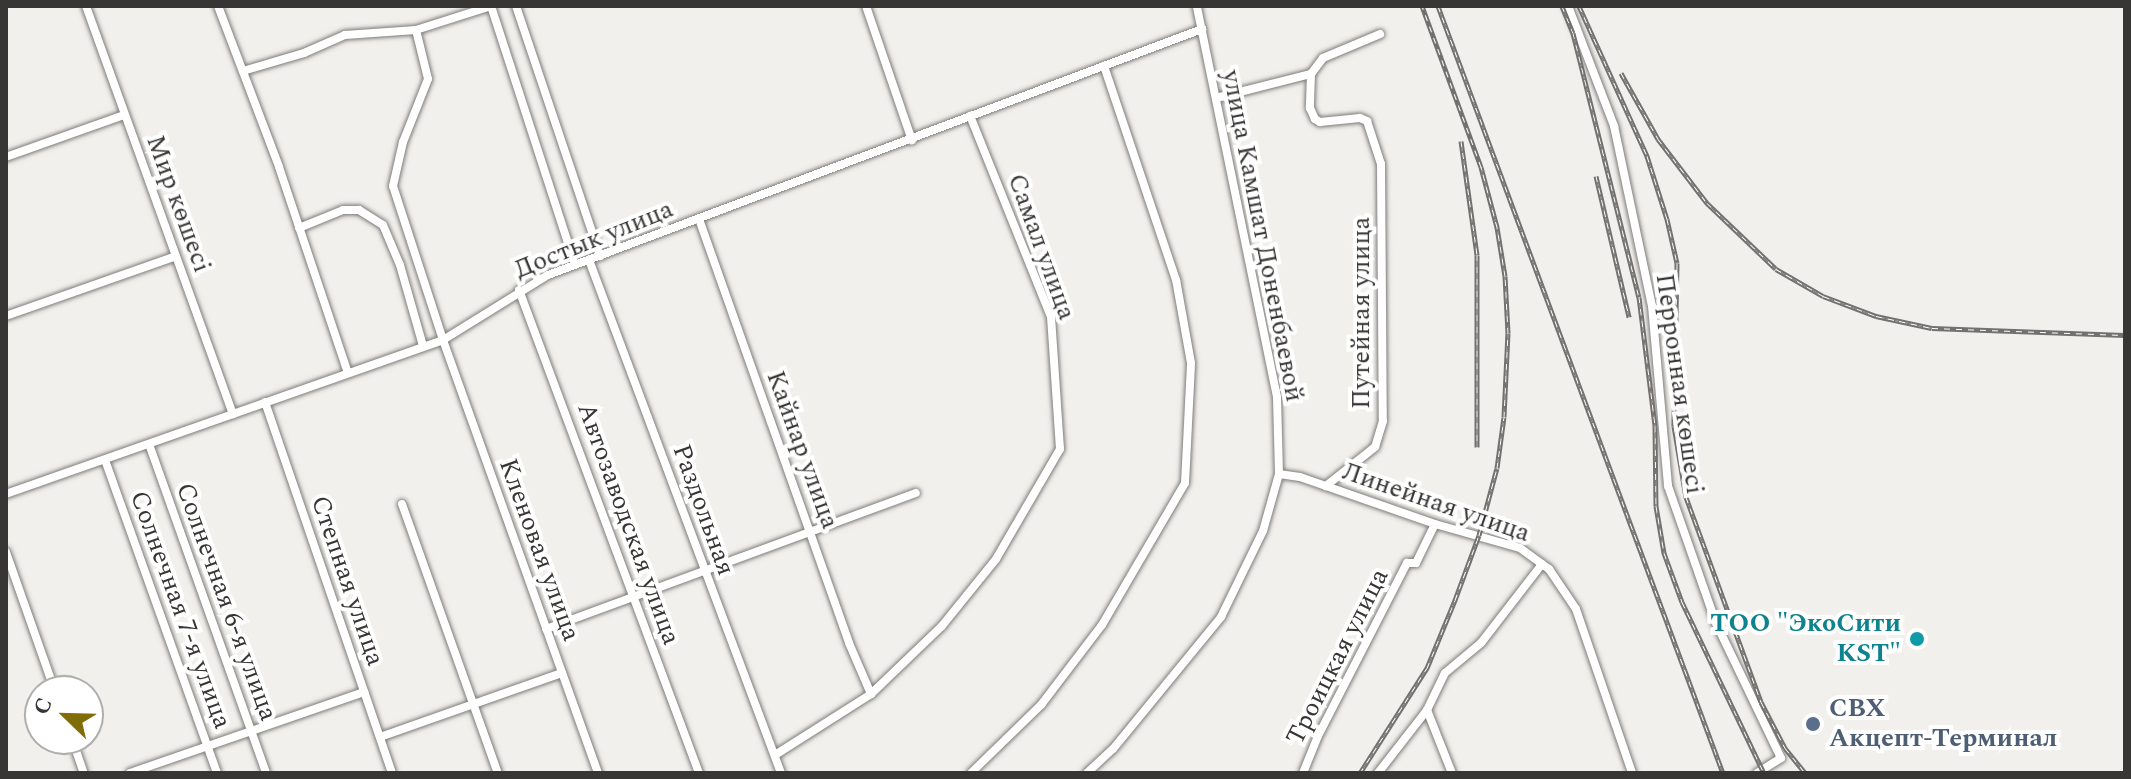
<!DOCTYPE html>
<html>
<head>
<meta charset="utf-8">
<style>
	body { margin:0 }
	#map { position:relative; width:2131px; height:779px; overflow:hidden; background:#f2f0ed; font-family:Spectral,serif }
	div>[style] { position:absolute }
	.roads { filter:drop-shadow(0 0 2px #7d7c79) drop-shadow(0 0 2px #7d7c79) }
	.minor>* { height:8px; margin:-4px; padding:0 4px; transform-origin:4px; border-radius:4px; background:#fff }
	.rail>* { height:5px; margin-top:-2.5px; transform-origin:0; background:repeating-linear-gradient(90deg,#fff 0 6px,#72716f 0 12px); box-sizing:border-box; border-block:2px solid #72716f }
	.dots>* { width:22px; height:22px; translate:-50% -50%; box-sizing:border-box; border:4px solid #fff; border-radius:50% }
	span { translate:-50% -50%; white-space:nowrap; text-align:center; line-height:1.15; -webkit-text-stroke:8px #fff; paint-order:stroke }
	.street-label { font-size:26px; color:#373635 }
	.culture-label { font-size:26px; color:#0d838f; font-weight:700 }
	.right { translate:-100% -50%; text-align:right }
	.service-label { font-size:26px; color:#4e5e75; font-weight:700 }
	.left { translate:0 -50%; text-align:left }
	.frame { position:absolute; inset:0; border:8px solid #373635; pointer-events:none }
	.north { position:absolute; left:24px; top:675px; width:80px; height:80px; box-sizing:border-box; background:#fff; border:2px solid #afafae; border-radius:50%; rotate:293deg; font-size:22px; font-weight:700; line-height:32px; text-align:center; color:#373635 }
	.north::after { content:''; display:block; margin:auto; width:28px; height:36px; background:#806d08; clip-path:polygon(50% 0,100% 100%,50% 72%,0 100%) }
</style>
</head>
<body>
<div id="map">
	<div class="roads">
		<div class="minor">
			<div style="left:86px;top:6px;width:434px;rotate:70.2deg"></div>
			<div style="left:218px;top:6px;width:172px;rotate:69.2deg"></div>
			<div style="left:279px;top:167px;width:217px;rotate:71.5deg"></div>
			<div style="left:491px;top:6px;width:272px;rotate:72deg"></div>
			<div style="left:516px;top:6px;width:264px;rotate:71.4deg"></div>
			<div style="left:866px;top:6px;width:142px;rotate:71.1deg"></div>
			<div style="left:1568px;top:6px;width:129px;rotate:69deg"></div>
			<div style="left:1614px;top:126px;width:184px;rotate:78.1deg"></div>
			<div style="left:1652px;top:306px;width:181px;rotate:84.9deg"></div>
			<div style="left:1668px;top:486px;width:145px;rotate:70.7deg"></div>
			<div style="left:1716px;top:623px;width:150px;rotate:64.3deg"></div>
			<div style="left:1781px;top:758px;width:28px;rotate:148deg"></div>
			<div style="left:416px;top:30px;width:50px;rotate:76.2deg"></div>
			<div style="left:428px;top:79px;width:68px;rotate:111.6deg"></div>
			<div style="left:403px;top:142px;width:45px;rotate:102.8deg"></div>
			<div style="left:393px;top:186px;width:162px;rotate:72deg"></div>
			<div style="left:443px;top:340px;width:460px;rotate:70.3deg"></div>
			<div style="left:243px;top:71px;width:64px;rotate:-16.4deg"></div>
			<div style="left:304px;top:53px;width:45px;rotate:-23.7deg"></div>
			<div style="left:345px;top:35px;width:71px;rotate:-4deg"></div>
			<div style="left:416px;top:30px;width:79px;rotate:-17.7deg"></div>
			<div style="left:1311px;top:74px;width:34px;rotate:92deg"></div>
			<div style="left:1310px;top:108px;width:12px;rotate:66deg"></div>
			<div style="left:1315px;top:119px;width:6px;rotate:31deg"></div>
			<div style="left:1320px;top:122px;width:40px;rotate:-5.7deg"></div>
			<div style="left:1360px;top:118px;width:8px;rotate:23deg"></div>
			<div style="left:1367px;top:121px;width:45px;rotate:72deg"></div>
			<div style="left:1381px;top:164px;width:257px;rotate:89.6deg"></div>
			<div style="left:1383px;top:421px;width:27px;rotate:107deg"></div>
			<div style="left:1375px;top:447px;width:63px;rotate:141.5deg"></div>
			<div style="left:1216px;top:98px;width:98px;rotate:-14.2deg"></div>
			<div style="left:1311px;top:74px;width:20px;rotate:-53deg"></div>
			<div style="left:1323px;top:58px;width:62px;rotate:-22.8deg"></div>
			<div style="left:6px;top:157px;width:125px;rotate:-19.6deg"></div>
			<div style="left:699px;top:219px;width:450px;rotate:70.5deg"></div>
			<div style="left:849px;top:643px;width:56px;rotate:66.7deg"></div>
			<div style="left:299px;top:228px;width:48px;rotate:-22.2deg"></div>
			<div style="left:343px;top:210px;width:16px"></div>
			<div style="left:359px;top:210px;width:28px;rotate:32deg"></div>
			<div style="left:383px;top:225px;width:43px;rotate:67deg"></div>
			<div style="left:400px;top:265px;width:84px;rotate:74.1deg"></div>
			<div style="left:589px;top:260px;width:548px;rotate:69.48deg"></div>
			<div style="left:519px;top:290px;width:515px;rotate:69.56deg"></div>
			<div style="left:6px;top:316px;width:180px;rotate:-19.4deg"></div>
			<div style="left:265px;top:402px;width:392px;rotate:71.1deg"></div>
			<div style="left:149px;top:444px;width:349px;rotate:70.4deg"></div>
			<div style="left:105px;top:460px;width:332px;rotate:70.3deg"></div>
			<div style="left:1279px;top:474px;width:21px;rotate:8deg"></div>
			<div style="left:1300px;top:477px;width:143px;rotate:19.2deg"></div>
			<div style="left:1435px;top:524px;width:88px;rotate:15.8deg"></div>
			<div style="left:1520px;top:548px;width:36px;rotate:36deg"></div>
			<div style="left:1549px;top:569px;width:48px;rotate:56deg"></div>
			<div style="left:1576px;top:609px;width:173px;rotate:71.1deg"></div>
			<div style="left:6px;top:494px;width:463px;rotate:-19.4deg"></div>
			<div style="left:443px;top:340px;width:123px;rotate:-31.8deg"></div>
			<div style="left:548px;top:275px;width:699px;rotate:-20.61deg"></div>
			<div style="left:402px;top:504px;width:286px;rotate:70.4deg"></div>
			<div style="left:6px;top:552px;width:147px;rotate:70.6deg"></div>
			<div style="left:546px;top:629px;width:394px;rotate:-20.2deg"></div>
			<div style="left:1427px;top:710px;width:68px;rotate:68.4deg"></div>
			<div style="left:380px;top:737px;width:193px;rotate:-19.4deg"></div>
			<div style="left:72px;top:739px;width:36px;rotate:71deg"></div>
			<div style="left:775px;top:755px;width:114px;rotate:-32.4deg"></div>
			<div style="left:871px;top:694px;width:98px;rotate:-43.8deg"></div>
			<div style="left:942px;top:626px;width:86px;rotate:-51.1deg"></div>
			<div style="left:996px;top:559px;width:127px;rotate:-59.8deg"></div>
			<div style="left:1060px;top:449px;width:132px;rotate:-93.9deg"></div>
			<div style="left:1051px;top:317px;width:217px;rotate:-111.9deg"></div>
			<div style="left:130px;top:773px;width:248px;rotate:-19.1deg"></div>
			<div style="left:971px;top:773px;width:98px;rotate:-44.2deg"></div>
			<div style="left:1041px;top:705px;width:101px;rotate:-52.7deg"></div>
			<div style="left:1102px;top:625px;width:164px;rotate:-59.7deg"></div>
			<div style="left:1185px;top:483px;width:120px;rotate:-87.1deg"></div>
			<div style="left:1191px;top:363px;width:84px;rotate:-100.2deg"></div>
			<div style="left:1176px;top:280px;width:226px;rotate:-108.6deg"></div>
			<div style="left:1087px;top:773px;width:35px;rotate:-43deg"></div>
			<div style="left:1113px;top:749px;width:171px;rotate:-50.7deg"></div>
			<div style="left:1221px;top:617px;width:96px;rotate:-64deg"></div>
			<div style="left:1263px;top:531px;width:59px;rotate:-74.3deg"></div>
			<div style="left:1279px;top:474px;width:77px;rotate:-91.5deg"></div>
			<div style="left:1277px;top:397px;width:399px;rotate:-101.6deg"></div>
			<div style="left:1303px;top:773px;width:40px;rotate:-68deg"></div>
			<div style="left:1318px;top:736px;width:195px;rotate:-62.8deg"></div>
			<div style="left:1407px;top:563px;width:9px"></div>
			<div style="left:1416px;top:563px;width:43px;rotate:-64deg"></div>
			<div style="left:1378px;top:773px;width:80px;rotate:-52.1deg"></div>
			<div style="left:1427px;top:710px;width:41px;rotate:-64.1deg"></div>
			<div style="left:1445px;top:673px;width:47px;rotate:-39.8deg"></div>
			<div style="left:1481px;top:643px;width:100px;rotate:-52.3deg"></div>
		</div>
	</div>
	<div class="rail">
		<div style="left:1438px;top:6px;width:818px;rotate:69.62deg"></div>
		<div style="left:1562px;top:6px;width:29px;rotate:68deg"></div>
		<div style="left:1573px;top:33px;width:272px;rotate:76deg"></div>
		<div style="left:1639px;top:297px;width:130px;rotate:82.9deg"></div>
		<div style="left:1655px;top:426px;width:80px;rotate:89.3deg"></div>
		<div style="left:1656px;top:506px;width:48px;rotate:80.3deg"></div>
		<div style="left:1664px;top:553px;width:52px;rotate:69.8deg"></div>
		<div style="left:1682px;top:602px;width:190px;rotate:64.4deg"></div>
		<div style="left:1579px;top:6px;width:165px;rotate:65.6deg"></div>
		<div style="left:1647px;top:156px;width:66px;rotate:72.4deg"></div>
		<div style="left:1667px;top:219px;width:45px;rotate:77.2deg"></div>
		<div style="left:1677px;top:263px;width:163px;rotate:91.1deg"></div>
		<div style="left:1674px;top:426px;width:72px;rotate:80.4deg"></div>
		<div style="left:1686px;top:497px;width:218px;rotate:69.9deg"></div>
		<div style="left:1761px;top:702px;width:52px;rotate:62.4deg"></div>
		<div style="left:1785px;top:748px;width:32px;rotate:51deg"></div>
		<div style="left:1621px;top:73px;width:76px;rotate:60.7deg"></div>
		<div style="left:1658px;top:139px;width:81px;rotate:52.6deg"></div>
		<div style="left:1707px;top:203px;width:95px;rotate:43.7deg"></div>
		<div style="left:1776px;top:269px;width:54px;rotate:29.9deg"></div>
		<div style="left:1823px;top:296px;width:57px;rotate:20.7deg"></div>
		<div style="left:1876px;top:316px;width:57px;rotate:12.1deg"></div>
		<div style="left:1932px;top:328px;width:193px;rotate:2.1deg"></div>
		<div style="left:1461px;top:141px;width:115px;rotate:82deg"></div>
		<div style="left:1477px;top:255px;width:192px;rotate:90deg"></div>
		<div style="left:1596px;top:176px;width:145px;rotate:76.8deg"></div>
		<div style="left:1360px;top:773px;width:125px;rotate:-57.5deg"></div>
		<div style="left:1427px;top:668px;width:74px;rotate:-67.6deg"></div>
		<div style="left:1455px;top:600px;width:69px;rotate:-69.7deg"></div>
		<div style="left:1479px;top:535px;width:69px;rotate:-75deg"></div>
		<div style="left:1497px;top:468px;width:51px;rotate:-82.2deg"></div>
		<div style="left:1504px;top:417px;width:84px;rotate:-87.3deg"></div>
		<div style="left:1508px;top:333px;width:57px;rotate:-93deg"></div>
		<div style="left:1505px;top:276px;width:50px;rotate:-99.3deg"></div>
		<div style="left:1497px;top:227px;width:62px;rotate:-104.9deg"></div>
		<div style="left:1481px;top:167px;width:171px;rotate:-110.1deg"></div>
	</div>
	<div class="dots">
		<div style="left:1917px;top:639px;background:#0f9aa8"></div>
		<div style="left:1813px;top:724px;background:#5c6f8a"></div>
	</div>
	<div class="street-label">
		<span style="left:178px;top:204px;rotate:70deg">Мир көшесі</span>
		<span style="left:1262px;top:236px;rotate:79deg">улица Камшат Доненбаевой</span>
		<span style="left:594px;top:240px;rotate:-22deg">Достык улица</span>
		<span style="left:1041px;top:247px;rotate:70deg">Самал улица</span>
		<span style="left:1362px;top:313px;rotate:-90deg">Путейная улица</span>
		<span style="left:1679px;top:384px;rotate:82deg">Перронная көшесі</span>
		<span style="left:802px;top:450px;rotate:70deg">Кайнар улица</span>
		<span style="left:1436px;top:503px;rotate:19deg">Линейная улица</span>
		<span style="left:703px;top:510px;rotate:70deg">Раздольная</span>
		<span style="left:628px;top:524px;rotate:70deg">Автозаводская улица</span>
		<span style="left:539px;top:550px;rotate:70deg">Кленовая улица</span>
		<span style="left:347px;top:581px;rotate:71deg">Степная улица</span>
		<span style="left:226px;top:602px;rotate:70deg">Солнечная 6-я улица</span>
		<span style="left:180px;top:610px;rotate:70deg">Солнечная 7-я улица</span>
		<span style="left:1338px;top:657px;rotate:-63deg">Троицкая улица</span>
	</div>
	<div class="culture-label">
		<span class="right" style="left:1901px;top:639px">ТОО "ЭкоСити<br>KST"</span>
	</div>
	<div class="service-label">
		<span class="left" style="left:1829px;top:724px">СВХ<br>Акцепт-Терминал</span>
	</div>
	<div class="frame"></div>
	<div class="north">С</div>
</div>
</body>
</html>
